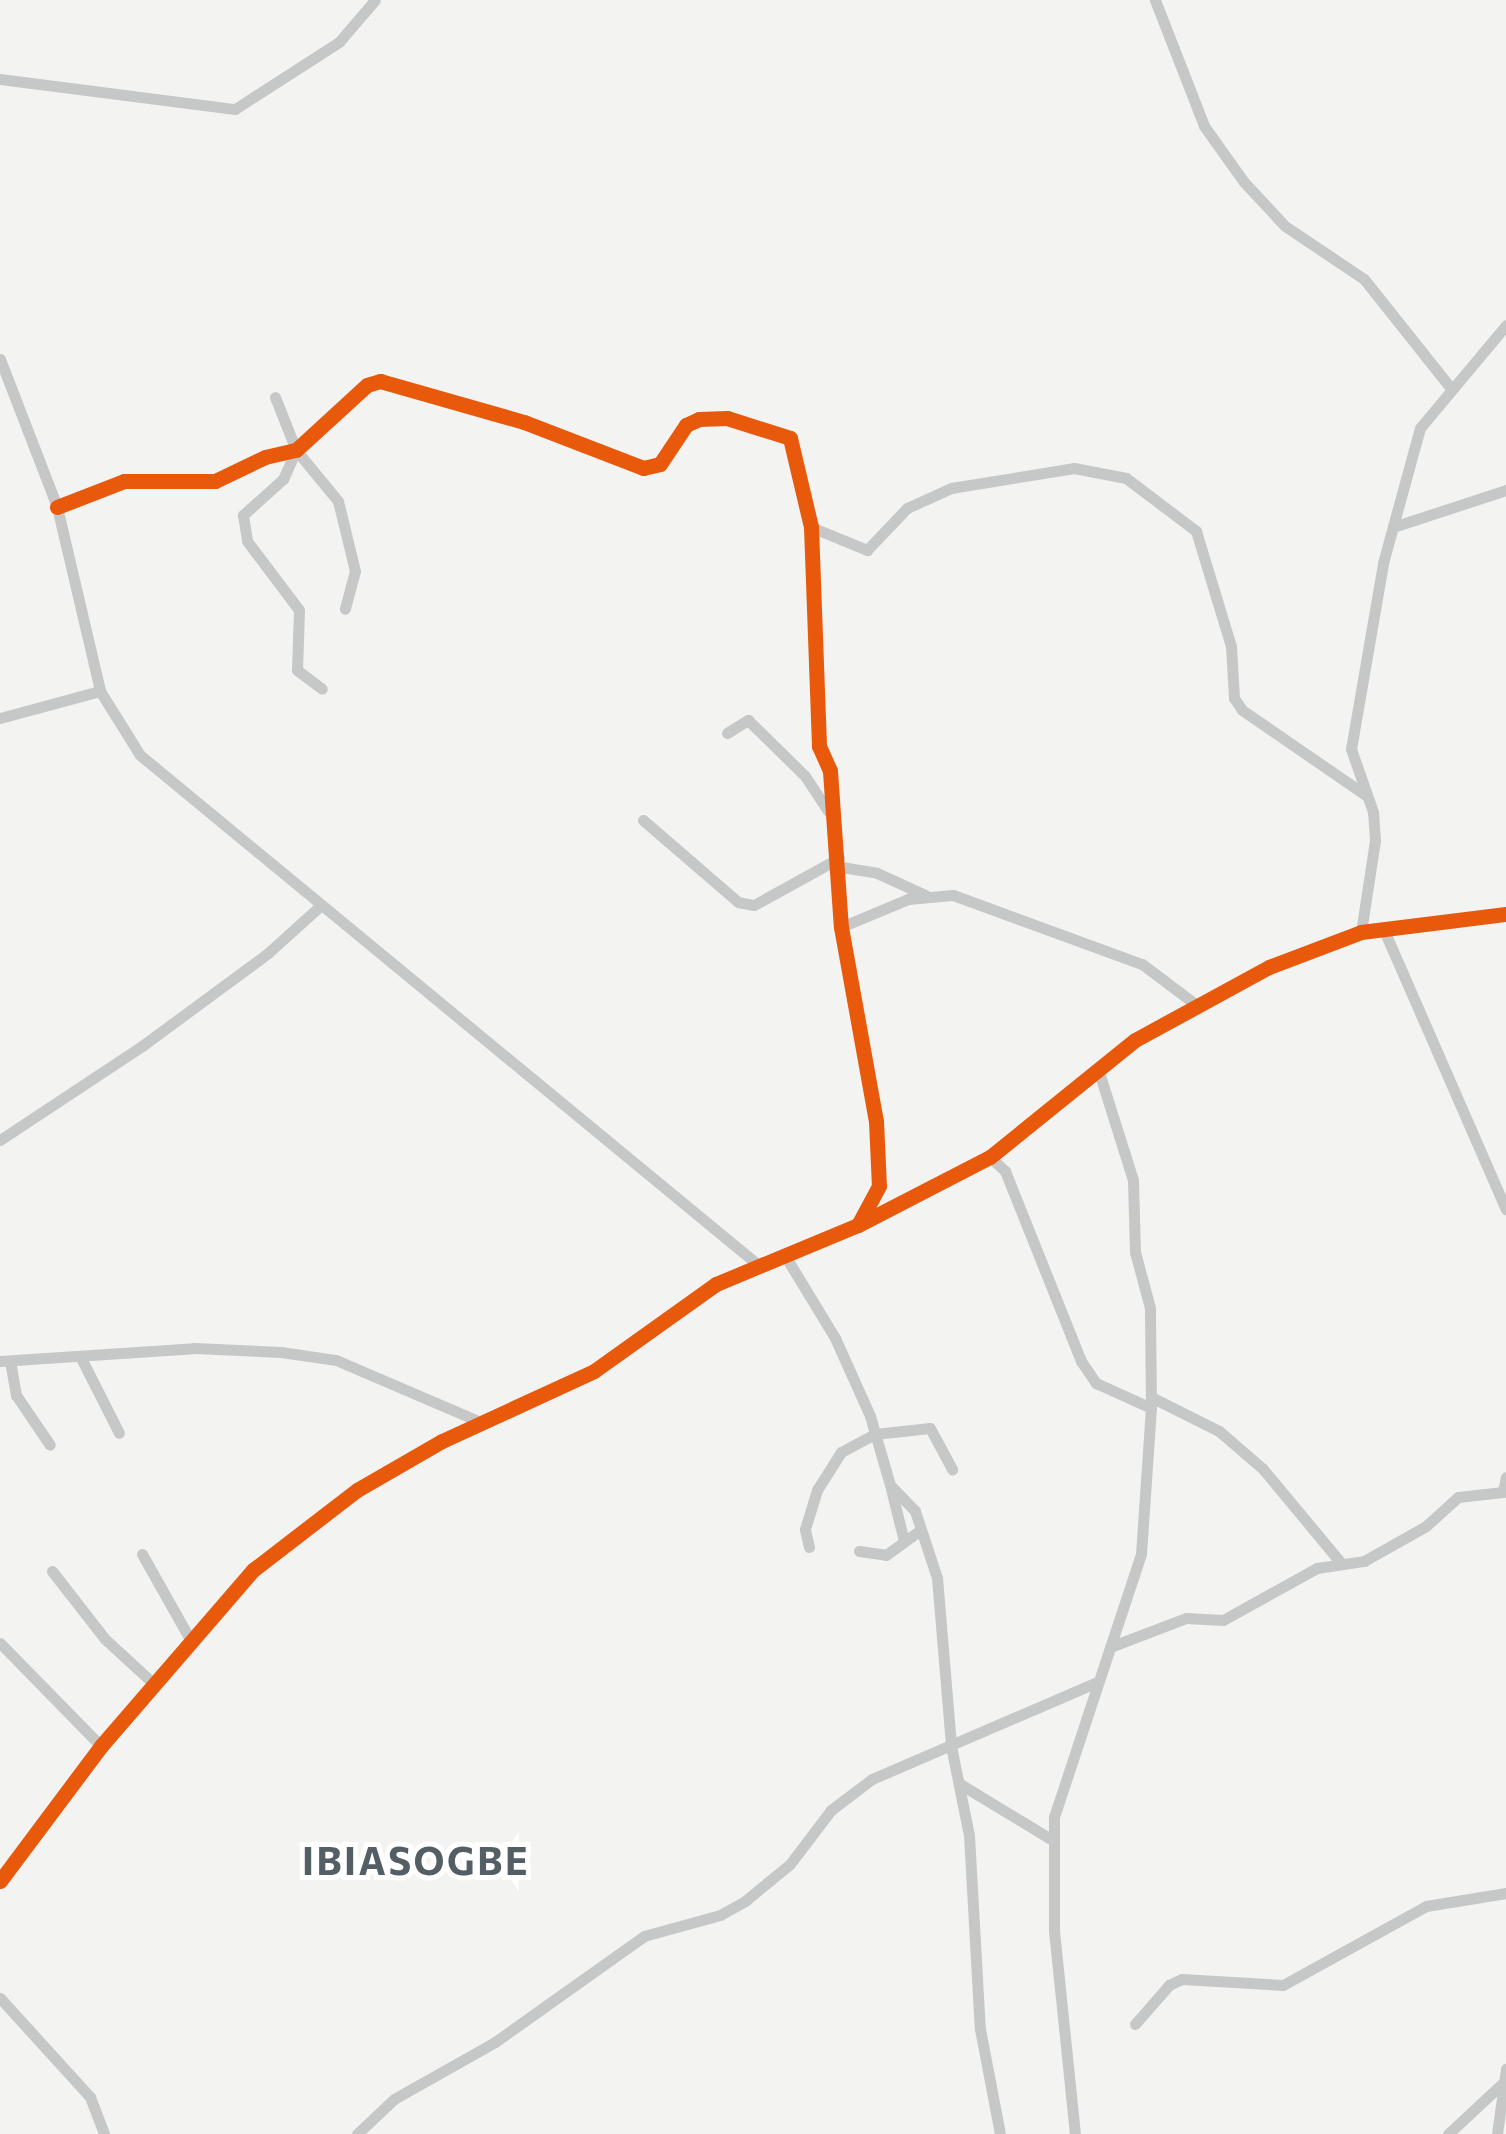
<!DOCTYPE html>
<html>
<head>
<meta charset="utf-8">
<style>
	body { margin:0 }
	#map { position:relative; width:1506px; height:2134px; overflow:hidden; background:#f3f3f2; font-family:Commissioner,sans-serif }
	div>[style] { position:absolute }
	.minor>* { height:11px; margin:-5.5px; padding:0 5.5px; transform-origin:5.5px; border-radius:5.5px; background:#c6c8c8 }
	.cycleway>* { height:15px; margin:-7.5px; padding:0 7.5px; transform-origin:7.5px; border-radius:7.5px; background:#e8590c }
	span { translate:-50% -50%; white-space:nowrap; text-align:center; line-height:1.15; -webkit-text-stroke:10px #fff; paint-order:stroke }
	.district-label { font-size:38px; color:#545e65; font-weight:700; letter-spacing:2.5px }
</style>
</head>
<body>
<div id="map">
	<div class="minor">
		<div style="left:1155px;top:0;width:135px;rotate:68.7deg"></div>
		<div style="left:1204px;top:126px;width:69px;rotate:54.5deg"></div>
		<div style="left:1244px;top:182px;width:60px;rotate:47deg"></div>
		<div style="left:1285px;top:226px;width:95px;rotate:33.9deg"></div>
		<div style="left:1364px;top:279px;width:138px;rotate:51.5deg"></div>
		<div style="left:0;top:79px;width:237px;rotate:7.3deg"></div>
		<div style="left:235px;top:109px;width:124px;rotate:-32.8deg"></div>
		<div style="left:339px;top:42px;width:55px;rotate:-49.4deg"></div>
		<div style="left:0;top:359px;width:159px;rotate:68.9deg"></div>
		<div style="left:57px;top:507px;width:189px;rotate:76.8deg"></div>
		<div style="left:100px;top:691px;width:75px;rotate:58deg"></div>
		<div style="left:140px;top:755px;width:800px;rotate:39.52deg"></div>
		<div style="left:275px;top:397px;width:57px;rotate:68.4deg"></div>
		<div style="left:296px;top:450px;width:32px;rotate:114deg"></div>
		<div style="left:283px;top:479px;width:54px;rotate:138deg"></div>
		<div style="left:243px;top:515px;width:26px;rotate:81deg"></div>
		<div style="left:247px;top:541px;width:86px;rotate:53deg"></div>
		<div style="left:299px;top:610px;width:60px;rotate:91.9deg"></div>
		<div style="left:297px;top:670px;width:31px;rotate:37deg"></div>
		<div style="left:296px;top:450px;width:66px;rotate:50.5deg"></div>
		<div style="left:338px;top:501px;width:72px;rotate:76.3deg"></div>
		<div style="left:355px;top:571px;width:39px;rotate:105deg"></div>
		<div style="left:57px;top:507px;width:72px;rotate:-21.2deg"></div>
		<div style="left:124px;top:481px;width:91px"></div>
		<div style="left:215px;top:481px;width:55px;rotate:-25.6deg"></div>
		<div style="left:265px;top:457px;width:32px;rotate:-13deg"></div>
		<div style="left:296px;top:450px;width:96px;rotate:-42.5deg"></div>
		<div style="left:367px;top:385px;width:14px;rotate:-17deg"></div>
		<div style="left:380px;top:381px;width:150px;rotate:15.9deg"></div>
		<div style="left:524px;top:422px;width:128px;rotate:21.1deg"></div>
		<div style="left:643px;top:468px;width:17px;rotate:-13deg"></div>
		<div style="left:660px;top:464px;width:47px;rotate:-56.3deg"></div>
		<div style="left:686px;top:425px;width:14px;rotate:-25deg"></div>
		<div style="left:699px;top:419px;width:28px;rotate:-2deg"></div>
		<div style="left:727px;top:418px;width:66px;rotate:17.6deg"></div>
		<div style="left:790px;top:438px;width:91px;rotate:76.7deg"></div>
		<div style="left:811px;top:527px;width:219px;rotate:87.9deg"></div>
		<div style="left:819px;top:746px;width:27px;rotate:66deg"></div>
		<div style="left:830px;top:771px;width:156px;rotate:86deg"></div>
		<div style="left:841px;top:927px;width:197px;rotate:79.8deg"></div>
		<div style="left:876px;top:1121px;width:65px;rotate:87.4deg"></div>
		<div style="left:879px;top:1186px;width:40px;rotate:116.6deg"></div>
		<div style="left:1396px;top:526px;width:116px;rotate:-18.1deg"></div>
		<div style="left:811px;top:527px;width:61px;rotate:22.3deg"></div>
		<div style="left:867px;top:550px;width:58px;rotate:-46.4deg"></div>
		<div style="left:907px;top:508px;width:48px;rotate:-24.4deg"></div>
		<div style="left:951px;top:488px;width:125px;rotate:-9.2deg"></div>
		<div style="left:1074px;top:468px;width:53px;rotate:10.9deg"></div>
		<div style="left:1126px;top:478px;width:88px;rotate:37.1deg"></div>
		<div style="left:1196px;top:531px;width:120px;rotate:73.1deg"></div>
		<div style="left:1231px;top:646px;width:52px;rotate:86.7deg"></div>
		<div style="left:1234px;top:698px;width:14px;rotate:56deg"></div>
		<div style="left:1242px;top:710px;width:152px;rotate:34.5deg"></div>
		<div style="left:0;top:718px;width:104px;rotate:-15.1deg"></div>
		<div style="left:727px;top:733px;width:25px;rotate:-32deg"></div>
		<div style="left:748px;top:720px;width:80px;rotate:44.5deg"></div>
		<div style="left:805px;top:776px;width:42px;rotate:56.7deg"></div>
		<div style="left:643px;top:820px;width:125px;rotate:40.8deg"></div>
		<div style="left:738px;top:902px;width:16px;rotate:11deg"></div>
		<div style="left:754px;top:905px;width:97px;rotate:-28.9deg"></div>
		<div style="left:841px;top:867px;width:36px;rotate:9deg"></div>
		<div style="left:877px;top:873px;width:53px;rotate:24.6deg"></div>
		<div style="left:841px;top:927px;width:73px;rotate:-22.7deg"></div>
		<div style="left:908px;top:899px;width:45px;rotate:-5.1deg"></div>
		<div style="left:953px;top:895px;width:201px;rotate:20.1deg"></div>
		<div style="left:1142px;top:964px;width:66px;rotate:37deg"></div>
		<div style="left:1383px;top:928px;width:307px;rotate:66.4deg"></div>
		<div style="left:1361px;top:932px;width:93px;rotate:-81.3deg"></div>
		<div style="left:1375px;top:840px;width:28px;rotate:-94deg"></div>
		<div style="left:1373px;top:812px;width:67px;rotate:-109.2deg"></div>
		<div style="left:1351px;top:749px;width:189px;rotate:-80.2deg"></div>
		<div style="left:1383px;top:563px;width:140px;rotate:-74.7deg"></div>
		<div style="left:1420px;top:428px;width:134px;rotate:-50.1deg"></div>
		<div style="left:0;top:1140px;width:170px;rotate:-33.5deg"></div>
		<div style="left:142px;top:1046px;width:157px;rotate:-36.4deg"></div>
		<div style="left:268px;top:953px;width:70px;rotate:-42.1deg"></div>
		<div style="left:990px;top:1157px;width:21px;rotate:43deg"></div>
		<div style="left:1005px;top:1171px;width:205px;rotate:68.2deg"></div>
		<div style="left:1081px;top:1361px;width:27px;rotate:56deg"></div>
		<div style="left:1096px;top:1383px;width:60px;rotate:24.4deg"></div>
		<div style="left:784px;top:1254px;width:98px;rotate:58.7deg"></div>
		<div style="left:835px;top:1338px;width:85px;rotate:65.8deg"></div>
		<div style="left:870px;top:1416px;width:72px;rotate:73.8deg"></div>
		<div style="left:890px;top:1485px;width:36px;rotate:46deg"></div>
		<div style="left:915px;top:1511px;width:71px;rotate:71.8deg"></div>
		<div style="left:937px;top:1578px;width:169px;rotate:85.2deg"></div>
		<div style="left:951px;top:1746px;width:91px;rotate:78.6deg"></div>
		<div style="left:969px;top:1835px;width:194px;rotate:86.8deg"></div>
		<div style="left:980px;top:2029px;width:107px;rotate:79.2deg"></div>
		<div style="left:80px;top:1356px;width:86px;rotate:63.1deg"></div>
		<div style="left:0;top:1361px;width:194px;rotate:-3.8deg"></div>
		<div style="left:194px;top:1348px;width:87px;rotate:2.6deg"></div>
		<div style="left:281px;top:1352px;width:56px;rotate:8.3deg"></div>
		<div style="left:336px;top:1360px;width:158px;rotate:23.2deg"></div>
		<div style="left:10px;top:1361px;width:35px;rotate:80deg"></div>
		<div style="left:16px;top:1395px;width:60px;rotate:55.8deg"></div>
		<div style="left:1151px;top:1397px;width:76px;rotate:26.6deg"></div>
		<div style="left:1219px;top:1431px;width:58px;rotate:40.8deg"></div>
		<div style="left:1263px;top:1469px;width:122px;rotate:50.3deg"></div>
		<div style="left:891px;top:1489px;width:54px;rotate:76deg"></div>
		<div style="left:809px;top:1547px;width:18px;rotate:-103deg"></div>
		<div style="left:805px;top:1529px;width:41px;rotate:-72.9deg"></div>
		<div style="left:817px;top:1490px;width:45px;rotate:-57.7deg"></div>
		<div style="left:841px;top:1452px;width:38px;rotate:-28deg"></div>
		<div style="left:875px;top:1434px;width:55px;rotate:-6.2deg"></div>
		<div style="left:930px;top:1428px;width:47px;rotate:61.8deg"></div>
		<div style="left:859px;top:1551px;width:27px;rotate:8deg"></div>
		<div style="left:886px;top:1555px;width:41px;rotate:-36deg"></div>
		<div style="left:142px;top:1554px;width:100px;rotate:60.6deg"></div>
		<div style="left:52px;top:1571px;width:86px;rotate:52.1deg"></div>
		<div style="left:105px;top:1639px;width:68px;rotate:42.6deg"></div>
		<div style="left:0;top:1643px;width:144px;rotate:45.6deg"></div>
		<div style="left:1110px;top:1647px;width:81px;rotate:-20.9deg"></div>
		<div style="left:1186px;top:1618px;width:37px;rotate:3deg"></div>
		<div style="left:1223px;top:1620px;width:107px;rotate:-29deg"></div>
		<div style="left:1317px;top:1568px;width:48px;rotate:-8.5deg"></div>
		<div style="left:1364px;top:1561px;width:71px;rotate:-29.4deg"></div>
		<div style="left:1426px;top:1526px;width:43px;rotate:-42.2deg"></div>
		<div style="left:1458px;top:1497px;width:45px;rotate:-6.3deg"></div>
		<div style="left:1503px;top:1492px;width:15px;rotate:-79deg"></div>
		<div style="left:960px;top:1784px;width:110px;rotate:31.2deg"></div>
		<div style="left:0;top:1881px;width:169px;rotate:-53.2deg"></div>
		<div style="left:101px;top:1746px;width:233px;rotate:-49.2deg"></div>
		<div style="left:253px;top:1570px;width:131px;rotate:-37.6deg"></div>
		<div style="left:357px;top:1490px;width:98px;rotate:-30deg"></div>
		<div style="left:442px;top:1441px;width:167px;rotate:-24.7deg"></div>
		<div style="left:594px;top:1371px;width:150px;rotate:-35.5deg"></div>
		<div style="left:716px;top:1284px;width:154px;rotate:-22.6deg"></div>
		<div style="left:858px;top:1225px;width:148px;rotate:-27.3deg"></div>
		<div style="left:990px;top:1157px;width:186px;rotate:-38.9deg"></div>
		<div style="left:1135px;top:1040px;width:153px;rotate:-28.6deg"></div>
		<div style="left:1269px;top:967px;width:98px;rotate:-20.8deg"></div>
		<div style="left:1361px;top:932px;width:146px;rotate:-7.1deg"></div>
		<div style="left:0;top:1998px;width:134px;rotate:47.7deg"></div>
		<div style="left:90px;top:2097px;width:40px;rotate:69deg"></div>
		<div style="left:1135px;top:2024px;width:52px;rotate:-48.9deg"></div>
		<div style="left:1169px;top:1985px;width:14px;rotate:-25deg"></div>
		<div style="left:1182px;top:1979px;width:101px;rotate:3.4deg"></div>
		<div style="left:1283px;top:1985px;width:163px;rotate:-28.9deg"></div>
		<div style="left:1426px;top:1906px;width:81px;rotate:-9.2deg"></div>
		<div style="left:357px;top:2134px;width:51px;rotate:-43.4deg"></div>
		<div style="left:394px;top:2099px;width:116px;rotate:-29.4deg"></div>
		<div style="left:495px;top:2042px;width:183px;rotate:-35.4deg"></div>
		<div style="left:644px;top:1936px;width:79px;rotate:-15.4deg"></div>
		<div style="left:720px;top:1915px;width:29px;rotate:-29deg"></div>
		<div style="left:745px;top:1901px;width:58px;rotate:-39.4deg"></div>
		<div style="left:790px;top:1864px;width:68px;rotate:-52.8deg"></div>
		<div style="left:831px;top:1810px;width:51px;rotate:-37.1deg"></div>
		<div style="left:872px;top:1779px;width:243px;rotate:-23.3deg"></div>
		<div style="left:1075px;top:2134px;width:203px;rotate:-95.9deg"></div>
		<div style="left:1054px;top:1932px;width:115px;rotate:-90deg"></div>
		<div style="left:1054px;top:1817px;width:277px;rotate:-71.7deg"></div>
		<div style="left:1141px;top:1554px;width:146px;rotate:-86.1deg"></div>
		<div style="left:1151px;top:1408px;width:100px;rotate:-90.6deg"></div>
		<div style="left:1150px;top:1308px;width:58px;rotate:-105deg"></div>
		<div style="left:1135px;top:1252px;width:72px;rotate:-91.6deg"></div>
		<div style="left:1133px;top:1180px;width:116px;rotate:-107.5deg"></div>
		<div style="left:1448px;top:2134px;width:76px;rotate:-42.9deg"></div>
		<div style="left:1497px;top:2134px;width:66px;rotate:-82.1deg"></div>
	</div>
	<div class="cycleway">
		<div style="left:57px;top:507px;width:72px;rotate:-21.2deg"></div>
		<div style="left:124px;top:481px;width:91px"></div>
		<div style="left:215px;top:481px;width:55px;rotate:-25.6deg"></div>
		<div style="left:265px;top:457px;width:32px;rotate:-13deg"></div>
		<div style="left:296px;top:450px;width:96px;rotate:-42.5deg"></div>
		<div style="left:367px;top:385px;width:14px;rotate:-17deg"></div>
		<div style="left:380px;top:381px;width:150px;rotate:15.9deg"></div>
		<div style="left:524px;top:422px;width:128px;rotate:21.1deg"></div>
		<div style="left:643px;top:468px;width:17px;rotate:-13deg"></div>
		<div style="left:660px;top:464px;width:47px;rotate:-56.3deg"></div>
		<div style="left:686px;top:425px;width:14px;rotate:-25deg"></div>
		<div style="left:699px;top:419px;width:28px;rotate:-2deg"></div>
		<div style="left:727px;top:418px;width:66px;rotate:17.6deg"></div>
		<div style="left:790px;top:438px;width:91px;rotate:76.7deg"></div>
		<div style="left:811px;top:527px;width:219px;rotate:87.9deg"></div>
		<div style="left:819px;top:746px;width:27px;rotate:66deg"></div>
		<div style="left:830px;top:771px;width:156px;rotate:86deg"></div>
		<div style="left:841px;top:927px;width:197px;rotate:79.8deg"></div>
		<div style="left:876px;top:1121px;width:65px;rotate:87.4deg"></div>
		<div style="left:879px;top:1186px;width:44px;rotate:118.3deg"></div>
		<div style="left:0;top:1881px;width:169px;rotate:-53.2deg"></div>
		<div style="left:101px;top:1746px;width:233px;rotate:-49.2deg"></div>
		<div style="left:253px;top:1570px;width:131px;rotate:-37.6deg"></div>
		<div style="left:357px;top:1490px;width:98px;rotate:-30deg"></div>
		<div style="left:442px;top:1441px;width:167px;rotate:-24.7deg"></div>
		<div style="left:594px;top:1371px;width:150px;rotate:-35.5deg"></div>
		<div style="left:716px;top:1284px;width:154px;rotate:-22.6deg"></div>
		<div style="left:858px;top:1225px;width:148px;rotate:-27.3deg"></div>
		<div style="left:990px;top:1157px;width:186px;rotate:-38.9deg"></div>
		<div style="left:1135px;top:1040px;width:153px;rotate:-28.6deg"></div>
		<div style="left:1269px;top:967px;width:98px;rotate:-20.8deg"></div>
		<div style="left:1361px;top:932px;width:146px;rotate:-7.1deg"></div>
	</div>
	<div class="district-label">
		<span style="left:416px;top:1860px">IBIASOGBE</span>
	</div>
</div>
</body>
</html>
